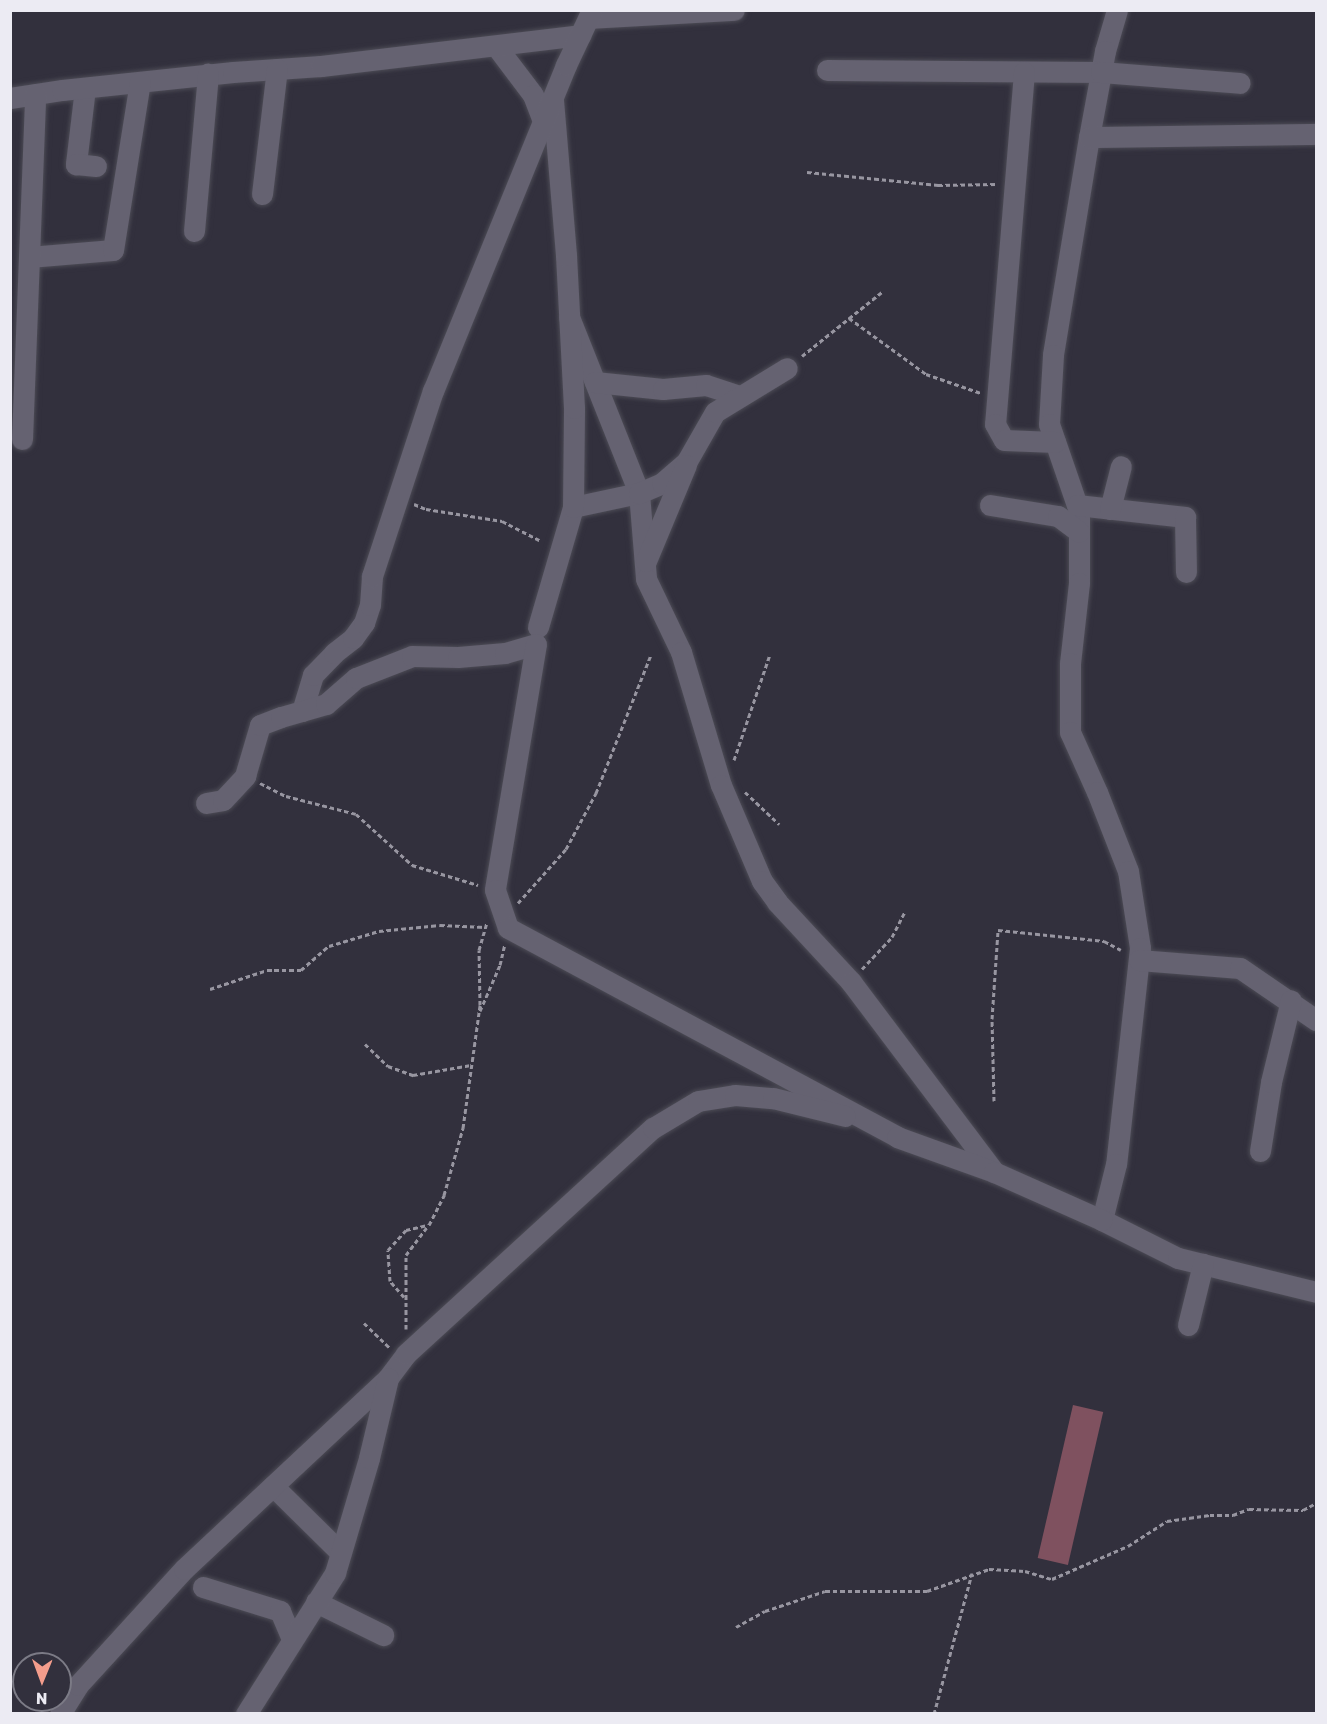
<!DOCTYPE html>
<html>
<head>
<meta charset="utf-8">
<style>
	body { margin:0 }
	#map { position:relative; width:1327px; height:1724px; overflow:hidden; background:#32303d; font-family:Rubik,sans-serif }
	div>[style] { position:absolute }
	.building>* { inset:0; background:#7f515f; transform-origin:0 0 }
	.path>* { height:3px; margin-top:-1.5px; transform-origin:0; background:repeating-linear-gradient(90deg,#9896a1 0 4.5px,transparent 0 7.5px) }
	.roads { filter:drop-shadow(0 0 2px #4c4b55) drop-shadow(0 0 2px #4c4b55) }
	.minor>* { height:21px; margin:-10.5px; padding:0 10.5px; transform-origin:10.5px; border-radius:10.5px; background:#656271 }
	span { translate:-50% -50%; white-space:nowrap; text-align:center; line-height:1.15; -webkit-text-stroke:5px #32303d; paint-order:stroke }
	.frame { position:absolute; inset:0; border:12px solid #ecebf3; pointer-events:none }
	.north { position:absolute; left:12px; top:1652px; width:60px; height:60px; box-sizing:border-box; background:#32303d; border:2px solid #7c7b86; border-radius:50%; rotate:181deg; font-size:16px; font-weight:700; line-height:24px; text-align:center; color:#ecebf3 }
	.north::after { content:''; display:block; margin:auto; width:21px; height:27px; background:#f49d8c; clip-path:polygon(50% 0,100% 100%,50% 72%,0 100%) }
</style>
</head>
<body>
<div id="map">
	<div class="building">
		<div style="left:1073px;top:1405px;width:31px;height:157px;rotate:13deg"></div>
	</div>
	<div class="path">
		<div style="left:807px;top:172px;width:132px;rotate:5.7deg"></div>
		<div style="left:938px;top:185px;width:59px;rotate:-1deg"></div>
		<div style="left:849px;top:318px;width:95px;rotate:36deg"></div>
		<div style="left:926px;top:374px;width:58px;rotate:19.1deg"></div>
		<div style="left:802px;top:356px;width:102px;rotate:-38.7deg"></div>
		<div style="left:414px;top:504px;width:13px;rotate:23deg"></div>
		<div style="left:426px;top:509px;width:77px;rotate:9deg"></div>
		<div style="left:502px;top:521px;width:42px;rotate:27.2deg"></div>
		<div style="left:734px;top:760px;width:112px;rotate:-71.2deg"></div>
		<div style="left:260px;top:783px;width:29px;rotate:27deg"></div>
		<div style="left:286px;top:796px;width:72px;rotate:14.4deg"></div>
		<div style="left:356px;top:814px;width:76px;rotate:42.3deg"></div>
		<div style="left:412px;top:865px;width:69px;rotate:16.9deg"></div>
		<div style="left:745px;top:792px;width:47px;rotate:43.3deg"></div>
		<div style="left:518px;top:903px;width:72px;rotate:-48.4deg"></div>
		<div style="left:566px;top:849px;width:64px;rotate:-61.8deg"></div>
		<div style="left:596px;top:793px;width:149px;rotate:-68.3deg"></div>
		<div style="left:862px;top:969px;width:44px;rotate:-46.8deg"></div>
		<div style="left:892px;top:937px;width:29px;rotate:-63deg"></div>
		<div style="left:210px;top:989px;width:60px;rotate:-18.4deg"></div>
		<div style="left:267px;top:970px;width:34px"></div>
		<div style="left:301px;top:970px;width:37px;rotate:-41deg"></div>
		<div style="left:329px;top:946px;width:52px;rotate:-16.7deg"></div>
		<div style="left:379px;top:931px;width:61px;rotate:-5.6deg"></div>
		<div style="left:440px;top:925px;width:45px;rotate:2.5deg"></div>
		<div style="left:480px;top:1011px;width:50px;rotate:-66.5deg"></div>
		<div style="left:500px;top:965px;width:22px;rotate:-77deg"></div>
		<div style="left:365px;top:1044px;width:32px;rotate:44deg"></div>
		<div style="left:388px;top:1066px;width:27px;rotate:20deg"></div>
		<div style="left:413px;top:1075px;width:59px;rotate:-9.8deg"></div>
		<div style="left:994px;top:1101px;width:82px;rotate:-91.4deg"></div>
		<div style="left:992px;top:1019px;width:89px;rotate:-86.1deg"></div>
		<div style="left:998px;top:930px;width:107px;rotate:5.9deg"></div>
		<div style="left:1104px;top:941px;width:19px;rotate:28deg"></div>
		<div style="left:404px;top:1297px;width:21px;rotate:-131deg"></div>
		<div style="left:390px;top:1281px;width:31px;rotate:-94deg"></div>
		<div style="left:388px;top:1250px;width:27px;rotate:-48deg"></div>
		<div style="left:406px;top:1230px;width:22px;rotate:-13deg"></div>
		<div style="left:364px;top:1323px;width:36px;rotate:44deg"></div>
		<div style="left:406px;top:1329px;width:74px;rotate:-90deg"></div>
		<div style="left:406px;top:1255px;width:38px;rotate:-53deg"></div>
		<div style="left:429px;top:1225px;width:34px;rotate:-63deg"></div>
		<div style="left:444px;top:1195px;width:70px;rotate:-74.2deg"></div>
		<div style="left:463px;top:1128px;width:124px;rotate:-82.1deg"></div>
		<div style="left:480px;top:1005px;width:55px;rotate:-91deg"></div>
		<div style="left:479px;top:950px;width:29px;rotate:-74deg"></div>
		<div style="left:736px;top:1627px;width:33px;rotate:-29deg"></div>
		<div style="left:765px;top:1611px;width:63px;rotate:-18.4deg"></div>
		<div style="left:825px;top:1591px;width:102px"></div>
		<div style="left:927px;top:1591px;width:66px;rotate:-19.5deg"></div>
		<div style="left:989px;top:1569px;width:36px;rotate:3deg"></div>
		<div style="left:1025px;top:1571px;width:28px;rotate:17deg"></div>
		<div style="left:1052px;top:1579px;width:83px;rotate:-23.5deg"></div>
		<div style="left:1128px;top:1546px;width:46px;rotate:-32.7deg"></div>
		<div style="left:1167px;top:1521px;width:43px;rotate:-7.9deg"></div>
		<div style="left:1210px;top:1515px;width:23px"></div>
		<div style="left:1233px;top:1515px;width:17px;rotate:-21deg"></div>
		<div style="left:1249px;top:1509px;width:54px;rotate:1.1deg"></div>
		<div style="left:1303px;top:1510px;width:15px;rotate:-28deg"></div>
		<div style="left:934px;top:1714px;width:146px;rotate:-74.9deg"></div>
	</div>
	<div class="roads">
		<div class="minor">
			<div style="left:1117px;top:10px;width:43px;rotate:106.3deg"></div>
			<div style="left:1105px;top:51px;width:87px;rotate:100.5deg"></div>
			<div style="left:1089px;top:137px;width:221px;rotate:99.4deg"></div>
			<div style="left:1053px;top:355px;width:69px;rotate:93.3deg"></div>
			<div style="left:1049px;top:424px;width:92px;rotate:71deg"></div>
			<div style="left:1079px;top:511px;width:72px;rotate:90deg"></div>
			<div style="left:1079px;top:583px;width:81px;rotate:96.4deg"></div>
			<div style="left:1070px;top:663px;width:69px;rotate:90deg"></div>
			<div style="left:1070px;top:732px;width:66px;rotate:65.8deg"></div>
			<div style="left:1097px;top:792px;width:85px;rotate:68.6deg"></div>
			<div style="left:1128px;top:871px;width:78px;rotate:81.1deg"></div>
			<div style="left:1140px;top:948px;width:217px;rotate:96.3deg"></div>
			<div style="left:1116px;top:1164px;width:58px;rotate:104deg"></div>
			<div style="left:1102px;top:1220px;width:85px;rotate:26.6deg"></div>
			<div style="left:1178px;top:1258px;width:142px;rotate:13.8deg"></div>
			<div style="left:589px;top:18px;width:145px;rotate:-3.2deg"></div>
			<div style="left:496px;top:46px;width:61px;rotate:52.9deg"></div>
			<div style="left:533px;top:95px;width:28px;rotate:69deg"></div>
			<div style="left:827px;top:70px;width:274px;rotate:0.4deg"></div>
			<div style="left:1101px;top:72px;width:139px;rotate:4.5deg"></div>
			<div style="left:1024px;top:72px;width:353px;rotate:94.7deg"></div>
			<div style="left:995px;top:424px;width:18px;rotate:61deg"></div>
			<div style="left:1004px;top:440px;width:51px;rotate:2.2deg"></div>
			<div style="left:85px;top:88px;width:77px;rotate:96.8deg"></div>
			<div style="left:76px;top:164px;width:20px;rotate:6deg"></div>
			<div style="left:10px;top:98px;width:53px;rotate:-8.7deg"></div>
			<div style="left:62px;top:90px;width:172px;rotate:-6deg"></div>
			<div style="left:233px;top:72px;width:88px;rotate:-3.9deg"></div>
			<div style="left:321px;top:66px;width:261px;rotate:-6.8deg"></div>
			<div style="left:1089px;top:137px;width:227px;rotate:-0.8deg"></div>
			<div style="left:262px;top:194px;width:126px;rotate:-83.2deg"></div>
			<div style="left:194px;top:231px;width:158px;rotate:-84.9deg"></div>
			<div style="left:29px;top:257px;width:84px;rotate:-4.8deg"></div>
			<div style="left:113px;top:250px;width:170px;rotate:-80.9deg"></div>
			<div style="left:569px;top:317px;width:189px;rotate:68.3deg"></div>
			<div style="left:639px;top:493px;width:86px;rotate:85.3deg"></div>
			<div style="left:646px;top:579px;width:81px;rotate:64.4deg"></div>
			<div style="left:681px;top:652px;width:139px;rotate:73.3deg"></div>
			<div style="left:721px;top:785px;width:104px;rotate:66.9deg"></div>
			<div style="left:762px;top:881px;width:26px;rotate:54deg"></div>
			<div style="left:777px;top:902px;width:109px;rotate:47.2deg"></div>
			<div style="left:851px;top:982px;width:238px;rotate:53deg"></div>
			<div style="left:595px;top:382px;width:68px;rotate:5.9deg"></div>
			<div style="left:663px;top:389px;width:43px;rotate:-5.3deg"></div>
			<div style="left:706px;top:385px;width:36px;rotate:18deg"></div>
			<div style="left:22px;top:439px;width:345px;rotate:-87.8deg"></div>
			<div style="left:990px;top:505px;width:69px;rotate:9.2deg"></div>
			<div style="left:1058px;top:516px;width:26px;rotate:37deg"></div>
			<div style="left:1077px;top:505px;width:109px;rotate:6.3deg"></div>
			<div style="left:1185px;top:517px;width:55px;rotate:89deg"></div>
			<div style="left:573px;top:507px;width:67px;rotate:-12deg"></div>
			<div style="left:639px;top:493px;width:25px;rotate:-23deg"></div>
			<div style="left:662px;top:483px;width:33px;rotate:-41deg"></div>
			<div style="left:687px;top:461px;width:56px;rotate:-60.3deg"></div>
			<div style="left:715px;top:412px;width:84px;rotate:-31.4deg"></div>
			<div style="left:1110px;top:509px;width:44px;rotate:-75.7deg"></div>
			<div style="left:646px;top:561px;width:104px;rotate:-67.4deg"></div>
			<div style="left:538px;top:627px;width:125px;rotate:-73.7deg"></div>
			<div style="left:573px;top:507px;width:99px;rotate:-89.4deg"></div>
			<div style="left:574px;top:408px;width:153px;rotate:-93deg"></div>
			<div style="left:566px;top:255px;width:155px;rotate:-94.8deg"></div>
			<div style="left:302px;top:711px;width:38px;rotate:-73deg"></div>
			<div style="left:313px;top:675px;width:30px;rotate:-46deg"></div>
			<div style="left:334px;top:653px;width:24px;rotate:-38deg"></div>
			<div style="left:353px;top:638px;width:19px;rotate:-54deg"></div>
			<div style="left:364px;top:623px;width:19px;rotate:-72deg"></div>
			<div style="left:370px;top:605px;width:29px;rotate:-86deg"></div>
			<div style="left:372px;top:576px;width:195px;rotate:-71.8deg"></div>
			<div style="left:433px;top:391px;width:352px;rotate:-67.8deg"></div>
			<div style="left:566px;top:65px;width:61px;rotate:-64.7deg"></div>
			<div style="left:206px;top:803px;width:17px;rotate:-10deg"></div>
			<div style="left:223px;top:800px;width:33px;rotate:-47deg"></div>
			<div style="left:245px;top:776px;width:53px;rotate:-73.6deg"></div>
			<div style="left:260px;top:725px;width:22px;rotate:-21deg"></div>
			<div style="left:281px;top:717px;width:47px;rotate:-16.1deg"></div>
			<div style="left:326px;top:704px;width:40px;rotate:-41deg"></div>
			<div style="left:356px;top:678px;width:60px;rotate:-21.4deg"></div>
			<div style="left:412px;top:656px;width:46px;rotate:1.2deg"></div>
			<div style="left:458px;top:657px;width:47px;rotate:-4.9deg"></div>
			<div style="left:505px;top:653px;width:32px;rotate:-16deg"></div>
			<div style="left:536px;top:644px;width:249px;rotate:99.5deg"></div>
			<div style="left:495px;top:890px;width:40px;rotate:71.1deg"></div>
			<div style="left:508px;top:928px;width:442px;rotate:28.2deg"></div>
			<div style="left:897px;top:1137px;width:103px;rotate:19.8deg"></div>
			<div style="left:994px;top:1172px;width:118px;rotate:24deg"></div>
			<div style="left:1139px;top:960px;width:101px;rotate:4.5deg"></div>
			<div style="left:1240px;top:968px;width:92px;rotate:34.4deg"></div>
			<div style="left:1260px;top:1151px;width:70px;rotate:-80.9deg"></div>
			<div style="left:1271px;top:1082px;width:84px;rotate:-76.3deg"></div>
			<div style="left:1188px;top:1325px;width:63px;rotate:-76.2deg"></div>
			<div style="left:273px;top:1486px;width:95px;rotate:44.6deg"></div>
			<div style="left:203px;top:1587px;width:81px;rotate:17.3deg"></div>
			<div style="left:280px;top:1611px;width:30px;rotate:67deg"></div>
			<div style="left:316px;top:1602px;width:75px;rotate:26.2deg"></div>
			<div style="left:60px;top:1714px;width:34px;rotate:-58deg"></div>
			<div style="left:78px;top:1685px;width:157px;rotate:-47.6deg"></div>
			<div style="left:184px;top:1569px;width:279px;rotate:-43.1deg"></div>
			<div style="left:388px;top:1378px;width:30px;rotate:-53deg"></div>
			<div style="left:406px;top:1354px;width:335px;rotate:-42.5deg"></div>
			<div style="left:653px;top:1128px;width:52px;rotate:-31deg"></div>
			<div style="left:698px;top:1101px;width:37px;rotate:-9deg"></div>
			<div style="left:735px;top:1095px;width:38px;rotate:5deg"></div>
			<div style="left:773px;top:1098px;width:74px;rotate:14deg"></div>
			<div style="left:246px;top:1714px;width:167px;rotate:-57.7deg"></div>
			<div style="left:335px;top:1573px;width:120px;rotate:-73.5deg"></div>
			<div style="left:369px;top:1458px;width:82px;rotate:-76.6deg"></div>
		</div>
	</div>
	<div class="frame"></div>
	<div class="north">N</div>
</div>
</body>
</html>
